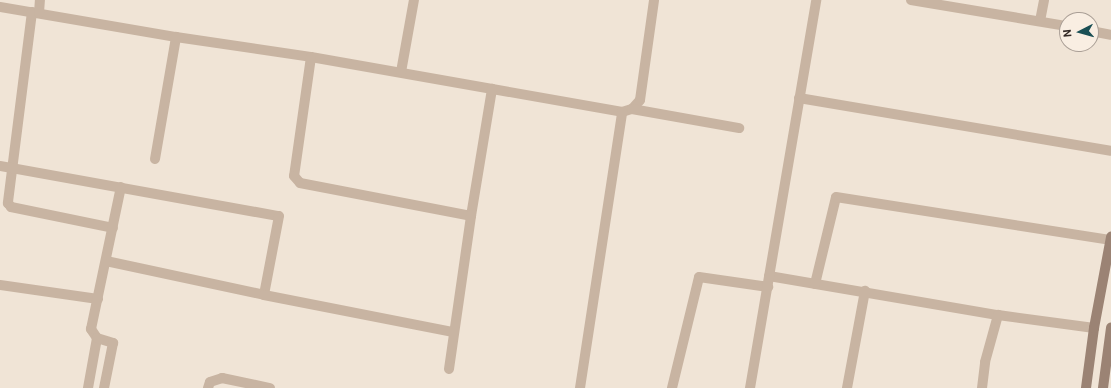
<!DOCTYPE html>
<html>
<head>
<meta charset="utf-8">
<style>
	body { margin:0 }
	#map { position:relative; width:1111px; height:388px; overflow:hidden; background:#f0e4d6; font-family:Roboto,sans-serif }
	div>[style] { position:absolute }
	.minor>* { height:10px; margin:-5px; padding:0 5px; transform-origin:5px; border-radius:5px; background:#c8b4a2 }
	.tertiary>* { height:10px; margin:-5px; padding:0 5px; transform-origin:5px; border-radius:5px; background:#c8b4a2 }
	.secondary>* { height:10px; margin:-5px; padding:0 5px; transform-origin:5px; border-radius:5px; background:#9b8374 }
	span { translate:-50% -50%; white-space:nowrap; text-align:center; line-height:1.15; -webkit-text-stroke:4px #f9eee2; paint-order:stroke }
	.north { position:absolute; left:1059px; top:12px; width:40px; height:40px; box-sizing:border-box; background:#f9eee2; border:1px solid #aa9f96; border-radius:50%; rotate:264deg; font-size:11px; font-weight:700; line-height:16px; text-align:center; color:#332925 }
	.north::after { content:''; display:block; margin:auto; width:14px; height:18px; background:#1a4f54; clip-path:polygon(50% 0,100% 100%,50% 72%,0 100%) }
</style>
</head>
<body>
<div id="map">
	<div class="minor">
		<div style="left:911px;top:0;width:158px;rotate:9.5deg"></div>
		<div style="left:0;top:7px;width:179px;rotate:9.7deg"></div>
		<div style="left:176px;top:37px;width:136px;rotate:8.4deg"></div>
		<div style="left:311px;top:57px;width:316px;rotate:10deg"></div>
		<div style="left:622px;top:112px;width:10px;rotate:-17deg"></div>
		<div style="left:632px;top:109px;width:12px;rotate:-48deg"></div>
		<div style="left:640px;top:100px;width:101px;rotate:-82deg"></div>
		<div style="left:32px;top:12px;width:193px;rotate:97.2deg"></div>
		<div style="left:8px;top:203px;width:5px;rotate:53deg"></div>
		<div style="left:11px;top:207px;width:104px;rotate:11.6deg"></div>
		<div style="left:39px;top:13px;width:13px;rotate:-86deg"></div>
		<div style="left:1040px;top:21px;width:21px;rotate:-79deg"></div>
		<div style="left:1091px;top:31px;width:20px;rotate:11deg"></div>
		<div style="left:311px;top:57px;width:120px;rotate:98.1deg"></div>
		<div style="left:294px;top:176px;width:9px;rotate:49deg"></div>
		<div style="left:300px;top:183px;width:174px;rotate:10.9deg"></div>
		<div style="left:471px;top:216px;width:129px;rotate:-80.6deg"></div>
		<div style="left:401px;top:72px;width:73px;rotate:-79.8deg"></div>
		<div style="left:799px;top:98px;width:316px;rotate:9.6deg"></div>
		<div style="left:632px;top:109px;width:109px;rotate:10.1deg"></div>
		<div style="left:155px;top:159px;width:124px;rotate:-80.2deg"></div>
		<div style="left:0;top:166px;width:283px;rotate:10.2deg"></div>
		<div style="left:279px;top:216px;width:80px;rotate:100.8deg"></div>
		<div style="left:106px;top:261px;width:162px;rotate:12.1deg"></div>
		<div style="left:264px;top:295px;width:193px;rotate:11.1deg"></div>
		<div style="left:769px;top:276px;width:232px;rotate:9.7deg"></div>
		<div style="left:998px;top:315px;width:97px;rotate:7.7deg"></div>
		<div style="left:815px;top:284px;width:89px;rotate:-76.4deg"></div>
		<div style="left:836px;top:197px;width:277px;rotate:8.9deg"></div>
		<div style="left:0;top:285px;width:99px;rotate:8.1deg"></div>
		<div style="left:97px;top:338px;width:11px;rotate:-124deg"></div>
		<div style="left:91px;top:329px;width:145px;rotate:-78.1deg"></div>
		<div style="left:449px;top:369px;width:155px;rotate:-81.8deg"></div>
		<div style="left:208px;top:388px;width:6px;rotate:-72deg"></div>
		<div style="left:210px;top:382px;width:13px;rotate:-18deg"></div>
		<div style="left:222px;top:378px;width:49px;rotate:11.8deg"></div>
		<div style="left:580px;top:388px;width:279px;rotate:-81.3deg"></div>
		<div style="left:672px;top:388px;width:114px;rotate:-76.3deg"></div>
		<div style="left:699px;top:277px;width:70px;rotate:8.2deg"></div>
		<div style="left:750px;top:388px;width:394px;rotate:-80.3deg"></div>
		<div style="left:847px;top:388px;width:99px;rotate:-79.5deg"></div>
		<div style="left:982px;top:388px;width:26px;rotate:-83deg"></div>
		<div style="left:985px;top:362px;width:49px;rotate:-74.5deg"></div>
	</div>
	<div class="tertiary">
		<div style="left:88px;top:388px;width:51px;rotate:-79.8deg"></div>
		<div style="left:97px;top:338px;width:17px;rotate:17deg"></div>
		<div style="left:113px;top:343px;width:46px;rotate:101.3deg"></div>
	</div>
	<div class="secondary">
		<div style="left:1086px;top:388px;width:61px;rotate:-82.4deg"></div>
		<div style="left:1094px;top:328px;width:93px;rotate:-79.4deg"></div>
		<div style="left:1103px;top:388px;width:61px;rotate:-82.4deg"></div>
	</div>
	<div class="north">N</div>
</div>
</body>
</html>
